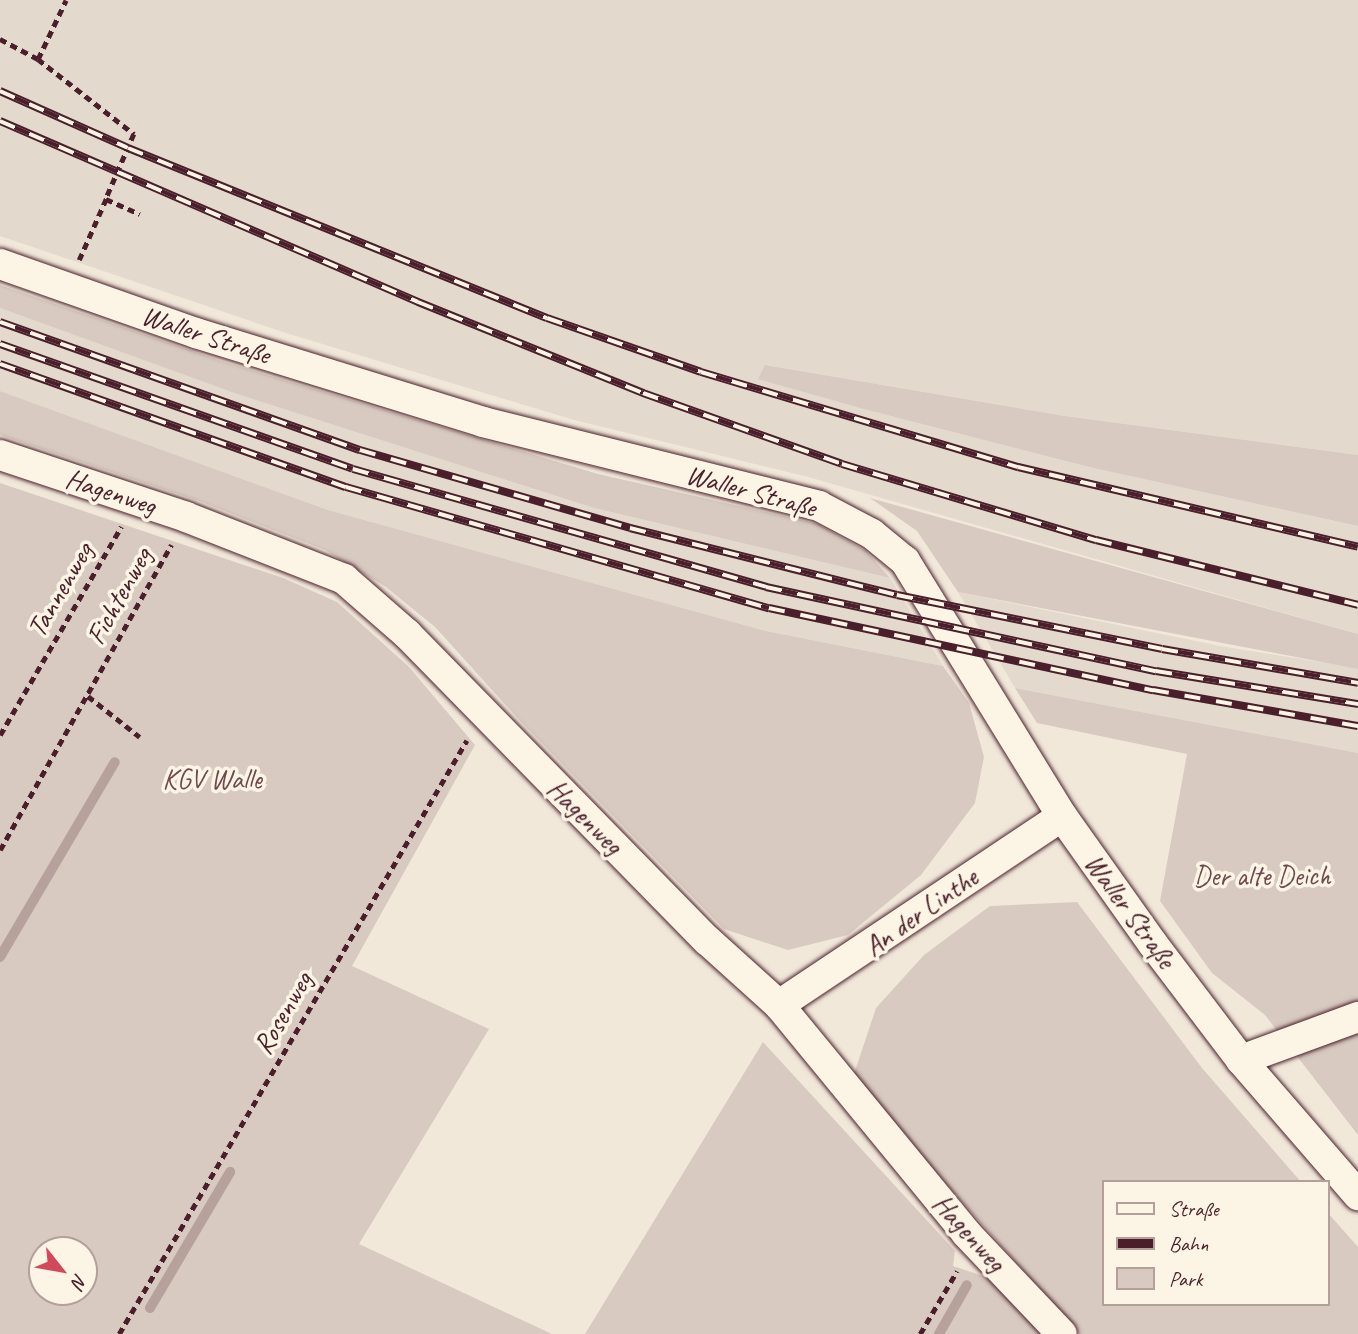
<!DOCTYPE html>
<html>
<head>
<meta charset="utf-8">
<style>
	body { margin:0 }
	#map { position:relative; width:1358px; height:1334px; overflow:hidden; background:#f1e8da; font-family:Caveat,sans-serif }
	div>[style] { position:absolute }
	.built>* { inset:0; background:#e4d9cd }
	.green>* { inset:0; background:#d8cac0 }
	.stream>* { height:10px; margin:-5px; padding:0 5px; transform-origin:5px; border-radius:5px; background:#b6a19c }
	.path>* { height:4.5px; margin-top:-2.25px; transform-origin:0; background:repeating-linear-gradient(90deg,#4a1f2b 0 7px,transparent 0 12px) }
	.roads { filter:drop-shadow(0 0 2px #4a1f2b) drop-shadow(0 0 2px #4a1f2b) }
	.minor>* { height:30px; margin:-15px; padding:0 15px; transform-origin:15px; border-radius:15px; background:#fcf5e5 }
	.rail>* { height:8px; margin-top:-4px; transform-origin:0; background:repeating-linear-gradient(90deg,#fcf5e5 0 16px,#4a1f2b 0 32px); box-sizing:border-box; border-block:2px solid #4a1f2b }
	span { translate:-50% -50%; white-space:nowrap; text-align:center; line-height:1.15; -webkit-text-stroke:7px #fcf5e5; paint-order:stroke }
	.street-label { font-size:28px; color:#4a1f2b }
	.park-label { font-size:28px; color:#6e4a50 }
	.legend { position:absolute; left:1102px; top:1180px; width:228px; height:126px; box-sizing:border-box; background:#fcf5e5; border:2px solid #b59f9b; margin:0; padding:9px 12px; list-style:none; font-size:21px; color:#4a1f2b }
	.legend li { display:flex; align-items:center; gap:14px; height:35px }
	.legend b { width:35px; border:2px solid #b59f9b }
	.north { position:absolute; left:28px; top:1236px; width:70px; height:70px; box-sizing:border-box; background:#fcf5e5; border:2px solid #b59f9b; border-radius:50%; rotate:121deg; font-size:19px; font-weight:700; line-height:28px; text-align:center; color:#4a1f2b }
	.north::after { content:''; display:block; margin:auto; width:24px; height:32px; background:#d1495b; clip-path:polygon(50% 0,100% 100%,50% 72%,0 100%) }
</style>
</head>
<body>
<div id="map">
	<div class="built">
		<div style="clip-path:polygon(0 0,1358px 0,1358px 455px,1065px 416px,765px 365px,875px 412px,1089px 467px,1358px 526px,1358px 634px,808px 477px,574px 420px,286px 333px,0 236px)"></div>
		<div style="clip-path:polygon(0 308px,237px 394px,594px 508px,890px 578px,943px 666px,766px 631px,328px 510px,0 391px)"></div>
		<div style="clip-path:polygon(958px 592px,1220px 646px,1358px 668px,1358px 753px,1015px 688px)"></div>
	</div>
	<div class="green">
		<div style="clip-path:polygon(0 285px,224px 362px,598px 474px,818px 524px,866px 551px,890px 578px,594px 508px,237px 394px,0 308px)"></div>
		<div style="clip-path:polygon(765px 365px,1065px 416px,1358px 455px,1358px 526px,1089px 467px,875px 412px,758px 379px)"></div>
		<div style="clip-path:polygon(0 391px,328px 510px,766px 631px,943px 666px,969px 703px,984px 757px,975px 803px,921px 875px,848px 935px,788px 950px,724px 929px,522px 723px,435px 627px,386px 587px,325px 550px,199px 501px,0 435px)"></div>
		<div style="clip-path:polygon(evenodd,0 483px,283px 578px,337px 602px,409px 667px,475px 745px,352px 966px,489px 1029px,359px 1244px,552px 1334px,0 1334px,0 483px,42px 1250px,84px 1250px,84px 1292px,42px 1292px,42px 1250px)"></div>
		<div style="clip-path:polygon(870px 498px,1358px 634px,1358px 669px,958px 592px,917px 531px)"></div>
		<div style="clip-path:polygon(1015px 688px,1358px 753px,1358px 1135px,1265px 1015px,1212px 973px,1160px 901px,1187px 754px,1037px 723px)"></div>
		<div style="clip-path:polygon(1077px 902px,1202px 1068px,1301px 1182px,1104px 1182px,1104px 1304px,1328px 1304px,1328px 1213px,1358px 1247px,1358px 1334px,1080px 1334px,883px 1113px,854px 1074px,876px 1008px,924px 955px,990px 906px)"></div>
		<div style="clip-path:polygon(763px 1042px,955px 1251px,953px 1266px,989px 1278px,1042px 1334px,585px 1334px)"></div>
	</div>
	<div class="stream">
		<div style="left:0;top:957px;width:226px;rotate:-59.5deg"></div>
		<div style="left:150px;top:1308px;width:158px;rotate:-59.5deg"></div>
		<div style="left:939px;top:1334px;width:56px;rotate:-60.3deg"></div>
	</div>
	<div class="path">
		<div style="left:0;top:39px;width:43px;rotate:27.8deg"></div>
		<div style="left:38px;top:59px;width:122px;rotate:38deg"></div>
		<div style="left:134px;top:134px;width:71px;rotate:113.3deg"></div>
		<div style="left:38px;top:59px;width:65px;rotate:-64.6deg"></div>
		<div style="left:79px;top:260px;width:67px;rotate:-66.1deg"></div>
		<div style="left:106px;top:199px;width:37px;rotate:24deg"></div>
		<div style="left:88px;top:696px;width:66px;rotate:38.3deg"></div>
		<div style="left:0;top:735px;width:241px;rotate:-59.8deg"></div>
		<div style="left:0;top:850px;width:350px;rotate:-60.7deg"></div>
		<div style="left:119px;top:1334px;width:688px;rotate:-59.64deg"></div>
		<div style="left:920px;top:1334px;width:73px;rotate:-59.6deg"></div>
	</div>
	<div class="roads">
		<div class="minor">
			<div style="left:0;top:264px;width:208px;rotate:19.4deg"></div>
			<div style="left:196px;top:333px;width:300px;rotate:17.2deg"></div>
			<div style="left:483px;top:422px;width:346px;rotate:14deg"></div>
			<div style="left:819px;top:506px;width:60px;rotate:27.8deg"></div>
			<div style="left:872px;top:534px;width:43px;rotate:39.3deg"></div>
			<div style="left:905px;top:561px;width:299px;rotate:58.4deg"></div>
			<div style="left:1062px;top:816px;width:157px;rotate:54.6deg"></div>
			<div style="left:1153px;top:944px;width:146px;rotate:52.8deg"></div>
			<div style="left:1241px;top:1060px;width:179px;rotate:49.1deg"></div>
			<div style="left:0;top:455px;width:196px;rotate:18.4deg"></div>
			<div style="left:186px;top:517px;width:170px;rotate:21.4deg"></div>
			<div style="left:344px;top:579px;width:84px;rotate:41.1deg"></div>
			<div style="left:407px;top:634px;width:430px;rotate:45.6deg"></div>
			<div style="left:708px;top:941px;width:96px;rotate:42deg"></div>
			<div style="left:779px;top:1005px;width:295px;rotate:50.6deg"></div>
			<div style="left:966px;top:1233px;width:139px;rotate:46.5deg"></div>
			<div style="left:779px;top:1005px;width:340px;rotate:-33.7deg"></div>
			<div style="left:1241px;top:1060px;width:125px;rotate:-20.2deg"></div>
		</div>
	</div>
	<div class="rail">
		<div style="left:0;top:91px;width:140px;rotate:24deg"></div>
		<div style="left:128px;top:148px;width:452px;rotate:22.1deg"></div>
		<div style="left:547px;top:318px;width:163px;rotate:19.3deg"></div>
		<div style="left:701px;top:372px;width:331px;rotate:16.7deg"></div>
		<div style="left:1018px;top:467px;width:349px;rotate:13.2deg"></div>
		<div style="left:0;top:121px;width:456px;rotate:23.4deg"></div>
		<div style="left:418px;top:302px;width:243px;rotate:22deg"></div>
		<div style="left:643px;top:393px;width:211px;rotate:19.6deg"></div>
		<div style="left:842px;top:464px;width:265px;rotate:16.7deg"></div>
		<div style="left:1096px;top:540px;width:270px;rotate:13.9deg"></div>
		<div style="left:0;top:322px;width:382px;rotate:19.6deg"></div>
		<div style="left:360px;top:450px;width:281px;rotate:16.1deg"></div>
		<div style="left:630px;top:528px;width:275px;rotate:14.1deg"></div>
		<div style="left:897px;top:595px;width:270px;rotate:11.5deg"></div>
		<div style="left:1162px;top:649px;width:199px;rotate:9.8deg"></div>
		<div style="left:0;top:344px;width:374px;rotate:19.5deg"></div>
		<div style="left:353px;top:469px;width:430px;rotate:15.9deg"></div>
		<div style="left:766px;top:587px;width:399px;rotate:12.2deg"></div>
		<div style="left:1156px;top:671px;width:205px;rotate:9.3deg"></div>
		<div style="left:0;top:364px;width:367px;rotate:19.6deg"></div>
		<div style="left:346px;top:487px;width:440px;rotate:16deg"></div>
		<div style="left:769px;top:608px;width:393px;rotate:12.1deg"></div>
		<div style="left:1153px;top:690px;width:208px;rotate:10deg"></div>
	</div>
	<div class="street-label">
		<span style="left:206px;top:335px;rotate:18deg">Waller Straße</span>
		<span style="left:751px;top:491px;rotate:15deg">Waller Straße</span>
		<span style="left:111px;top:492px;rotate:18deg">Hagenweg</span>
		<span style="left:60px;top:590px;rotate:-60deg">Tannenweg</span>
		<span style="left:119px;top:596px;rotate:-61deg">Fichtenweg</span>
		<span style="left:585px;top:817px;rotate:45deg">Hagenweg</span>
		<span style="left:1130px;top:911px;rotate:54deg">Waller Straße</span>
		<span style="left:921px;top:912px;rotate:-35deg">An der Linthe</span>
		<span style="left:283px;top:1013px;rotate:-60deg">Rosenweg</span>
		<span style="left:969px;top:1233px;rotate:48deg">Hagenweg</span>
	</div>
	<div class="park-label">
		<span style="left:212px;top:779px">KGV Walle</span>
		<span style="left:1262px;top:876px">Der alte Deich</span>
	</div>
	<ul class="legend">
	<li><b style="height:9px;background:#fcf5e5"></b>Straße</li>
	<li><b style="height:9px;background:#4a1f2b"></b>Bahn</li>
	<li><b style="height:19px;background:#d8cac0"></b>Park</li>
	</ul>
	<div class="north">N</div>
</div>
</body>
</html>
